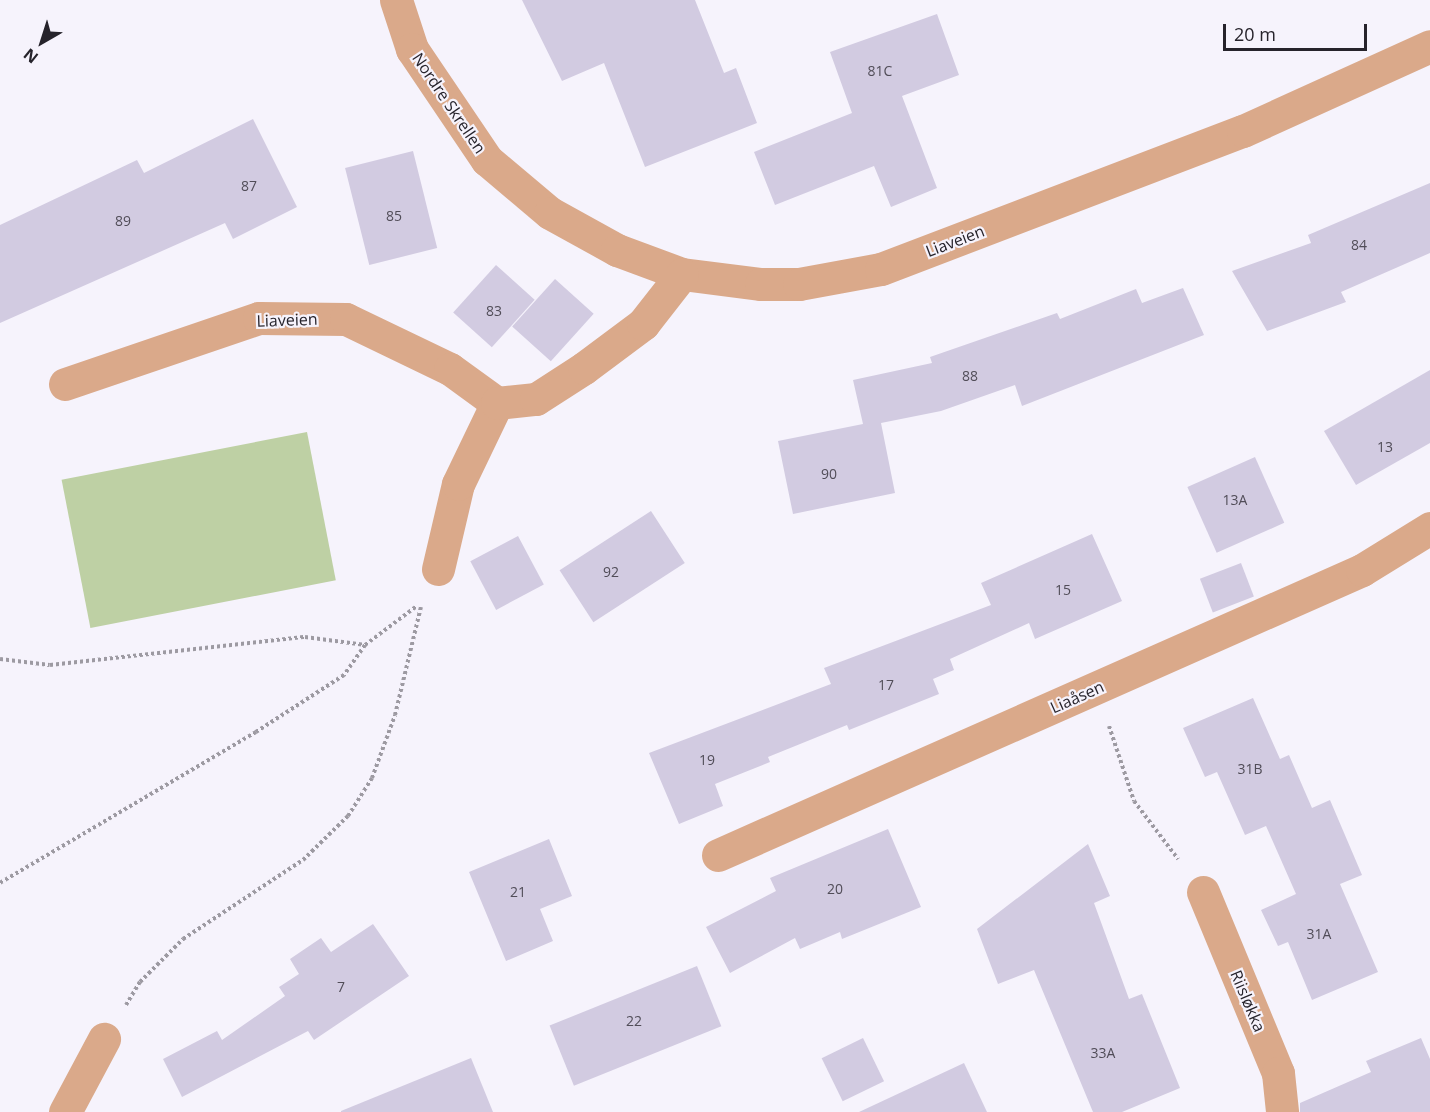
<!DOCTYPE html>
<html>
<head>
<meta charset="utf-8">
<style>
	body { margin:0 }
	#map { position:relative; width:1430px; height:1112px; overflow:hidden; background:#f6f3fc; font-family:"Open Sans",sans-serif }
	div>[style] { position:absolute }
	.green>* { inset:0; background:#bed0a4; transform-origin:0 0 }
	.building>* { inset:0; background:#d2cbe1; transform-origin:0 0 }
	.path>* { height:4px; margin-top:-2px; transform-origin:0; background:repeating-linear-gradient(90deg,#9d9aa2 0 3px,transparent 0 6px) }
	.minor>* { height:33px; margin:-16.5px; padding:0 16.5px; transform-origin:16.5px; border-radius:16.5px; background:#daa98a }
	span { translate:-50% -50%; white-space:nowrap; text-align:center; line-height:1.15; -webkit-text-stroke:4.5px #f6f3fc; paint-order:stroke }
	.number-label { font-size:14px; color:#514d58 }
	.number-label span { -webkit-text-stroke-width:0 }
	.street-label { font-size:16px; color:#26232b }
	.north { position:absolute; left:12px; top:12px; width:60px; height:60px; -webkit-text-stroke:4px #f6f3fc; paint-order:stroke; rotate:219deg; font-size:16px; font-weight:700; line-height:24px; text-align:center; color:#26232b }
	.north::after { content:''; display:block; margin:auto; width:21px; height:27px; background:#26232b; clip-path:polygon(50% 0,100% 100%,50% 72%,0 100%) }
	.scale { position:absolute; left:1223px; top:24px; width:144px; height:27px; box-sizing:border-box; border:3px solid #26232b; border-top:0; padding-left:8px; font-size:18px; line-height:21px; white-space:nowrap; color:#26232b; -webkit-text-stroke:4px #f6f3fc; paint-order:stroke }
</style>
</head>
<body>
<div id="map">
	<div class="green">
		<div style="left:307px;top:432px;width:151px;height:250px;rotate:79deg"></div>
	</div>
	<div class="building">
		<div style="clip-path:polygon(522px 0,695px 0,724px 73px,736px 68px,757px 123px,645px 167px,604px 63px,562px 81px)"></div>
		<div style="clip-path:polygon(937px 14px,959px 75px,902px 96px,937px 188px,891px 207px,874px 166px,775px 205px,754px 152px,852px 113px,830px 52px)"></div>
		<div style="clip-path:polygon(253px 119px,297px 207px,233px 239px,225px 223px,0 323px,0 225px,137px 160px,144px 173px)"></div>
		<div style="left:413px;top:151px;width:100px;height:70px;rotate:76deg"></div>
		<div style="clip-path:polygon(1430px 183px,1430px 253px,1341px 292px,1346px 302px,1267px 331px,1232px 271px,1311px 243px,1308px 235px)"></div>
		<div style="left:496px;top:265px;width:52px;height:64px;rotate:42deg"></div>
		<div style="left:555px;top:279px;width:52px;height:64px;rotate:42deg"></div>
		<div style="clip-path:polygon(1183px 288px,1204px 335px,1022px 406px,1015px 385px,941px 411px,881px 423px,895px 493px,793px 514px,778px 441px,863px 424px,853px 380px,932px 363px,930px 357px,1057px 313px,1060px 319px,1136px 289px,1142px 303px)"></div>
		<div style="clip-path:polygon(1430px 370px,1430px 443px,1356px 485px,1324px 431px)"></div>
		<div style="left:1255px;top:457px;width:72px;height:74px;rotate:66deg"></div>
		<div style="left:651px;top:511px;width:62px;height:109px;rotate:57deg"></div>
		<div style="clip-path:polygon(1092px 534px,1122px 601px,1035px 639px,1029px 623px,950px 659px,954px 670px,933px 679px,939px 694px,849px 730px,847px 725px,768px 757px,770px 762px,715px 784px,723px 806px,679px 824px,649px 753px,831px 684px,824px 668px,991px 605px,981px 583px)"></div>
		<div style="left:518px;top:536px;width:55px;height:54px;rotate:62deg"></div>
		<div style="left:1241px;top:563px;width:36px;height:44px;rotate:69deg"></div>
		<div style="clip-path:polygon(1253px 698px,1280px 759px,1289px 755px,1312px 808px,1330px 800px,1362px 875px,1340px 884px,1378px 972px,1312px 1000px,1288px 942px,1278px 946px,1261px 910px,1296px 894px,1266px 826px,1245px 835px,1217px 772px,1205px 777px,1183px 728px)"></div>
		<div style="clip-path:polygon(888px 829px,921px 907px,842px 939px,840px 932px,800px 949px,795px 938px,730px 973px,706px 927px,776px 891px,770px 878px)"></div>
		<div style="clip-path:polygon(549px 839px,572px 896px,540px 909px,553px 941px,506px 961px,469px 872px)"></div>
		<div style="clip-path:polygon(1088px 844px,1110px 896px,1094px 903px,1129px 999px,1142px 994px,1180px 1088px,1122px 1112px,1093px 1112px,1034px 970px,998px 984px,977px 929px)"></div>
		<div style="clip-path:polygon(373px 924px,409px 976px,314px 1040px,308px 1031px,182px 1097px,163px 1059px,217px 1031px,222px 1040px,285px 996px,279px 987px,299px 974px,290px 959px,321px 938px,331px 952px)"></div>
		<div style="left:697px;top:966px;width:65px;height:159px;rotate:68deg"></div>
		<div style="left:863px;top:1038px;width:48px;height:46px;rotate:64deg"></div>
		<div style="clip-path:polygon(1421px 1038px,1430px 1059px,1430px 1112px,1300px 1112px,1300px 1103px,1371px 1072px,1366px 1061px)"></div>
		<div style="clip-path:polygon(471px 1058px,493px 1112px,341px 1112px,341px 1111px)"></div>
		<div style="clip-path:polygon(964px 1063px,987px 1112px,859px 1112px)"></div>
	</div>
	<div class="path">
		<div style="left:365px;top:645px;width:65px;rotate:-36.9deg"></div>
		<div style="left:0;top:659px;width:50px;rotate:6.8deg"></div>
		<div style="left:50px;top:665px;width:257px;rotate:-6.3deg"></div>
		<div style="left:305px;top:637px;width:61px;rotate:7.6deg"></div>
		<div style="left:365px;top:645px;width:37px;rotate:125deg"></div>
		<div style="left:344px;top:675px;width:105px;rotate:147.1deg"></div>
		<div style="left:256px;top:732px;width:297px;rotate:149.5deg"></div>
		<div style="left:1109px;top:726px;width:79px;rotate:71.6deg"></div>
		<div style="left:1134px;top:801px;width:73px;rotate:52.8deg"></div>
		<div style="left:126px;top:1005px;width:27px;rotate:-59deg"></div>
		<div style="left:140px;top:982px;width:61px;rotate:-45deg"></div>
		<div style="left:183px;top:939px;width:144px;rotate:-33.4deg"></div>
		<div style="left:303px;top:860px;width:63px;rotate:-44.4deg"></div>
		<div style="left:348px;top:816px;width:45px;rotate:-57.7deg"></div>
		<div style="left:372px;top:778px;width:67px;rotate:-69.9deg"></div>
		<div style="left:395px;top:715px;width:111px;rotate:-76.5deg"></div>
	</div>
	<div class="minor">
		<div style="left:396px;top:0;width:52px;rotate:71.9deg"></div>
		<div style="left:412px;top:49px;width:134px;rotate:56deg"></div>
		<div style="left:487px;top:160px;width:82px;rotate:40.1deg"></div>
		<div style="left:550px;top:213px;width:77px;rotate:28.9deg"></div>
		<div style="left:617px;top:250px;width:69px;rotate:20.3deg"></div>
		<div style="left:682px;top:274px;width:80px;rotate:7.2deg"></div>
		<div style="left:761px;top:284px;width:38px"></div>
		<div style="left:799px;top:284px;width:83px;rotate:-10.4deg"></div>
		<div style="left:881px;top:269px;width:387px;rotate:-20.9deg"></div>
		<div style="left:1243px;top:131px;width:205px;rotate:-24.4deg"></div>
		<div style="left:65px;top:384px;width:205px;rotate:-18.8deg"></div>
		<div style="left:259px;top:318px;width:87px;rotate:0.7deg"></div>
		<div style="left:346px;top:319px;width:115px;rotate:25.7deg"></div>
		<div style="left:450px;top:369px;width:58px;rotate:35.9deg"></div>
		<div style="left:438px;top:569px;width:87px;rotate:-76.8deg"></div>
		<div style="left:458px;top:484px;width:90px;rotate:-64.3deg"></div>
		<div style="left:497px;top:403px;width:39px;rotate:-6deg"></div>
		<div style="left:536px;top:399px;width:57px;rotate:-32.9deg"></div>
		<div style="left:584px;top:368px;width:74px;rotate:-36.7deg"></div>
		<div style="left:643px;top:324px;width:63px;rotate:-52deg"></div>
		<div style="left:718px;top:855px;width:704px;rotate:-23.87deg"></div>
		<div style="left:1362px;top:570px;width:80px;rotate:-31.7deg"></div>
		<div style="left:1203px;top:892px;width:196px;rotate:67.5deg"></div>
		<div style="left:1278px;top:1073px;width:39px;rotate:84deg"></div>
		<div style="left:65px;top:1112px;width:83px;rotate:-61.9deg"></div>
	</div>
	<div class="number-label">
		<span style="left:880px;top:71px">81C</span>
		<span style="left:249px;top:186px">87</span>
		<span style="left:394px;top:216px">85</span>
		<span style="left:123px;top:221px">89</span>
		<span style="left:1359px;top:245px">84</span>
		<span style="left:494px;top:311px">83</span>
		<span style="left:970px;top:376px">88</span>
		<span style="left:1385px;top:447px">13</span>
		<span style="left:829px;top:474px">90</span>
		<span style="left:1235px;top:500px">13A</span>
		<span style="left:611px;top:572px">92</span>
		<span style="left:1063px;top:590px">15</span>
		<span style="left:886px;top:685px">17</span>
		<span style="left:707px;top:760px">19</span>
		<span style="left:1250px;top:769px">31B</span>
		<span style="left:835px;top:889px">20</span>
		<span style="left:518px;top:892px">21</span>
		<span style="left:1319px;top:934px">31A</span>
		<span style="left:341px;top:987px">7</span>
		<span style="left:634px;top:1021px">22</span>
		<span style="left:1103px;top:1053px">33A</span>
	</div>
	<div class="street-label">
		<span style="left:449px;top:103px;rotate:56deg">Nordre Skrellen</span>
		<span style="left:955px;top:241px;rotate:-21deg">Liaveien</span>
		<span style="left:287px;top:320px;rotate:-2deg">Liaveien</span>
		<span style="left:1077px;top:697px;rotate:-24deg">Liaåsen</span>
		<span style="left:1248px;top:1001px;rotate:67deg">Riisløkka</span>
	</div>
	<div class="north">N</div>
	<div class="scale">20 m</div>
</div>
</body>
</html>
